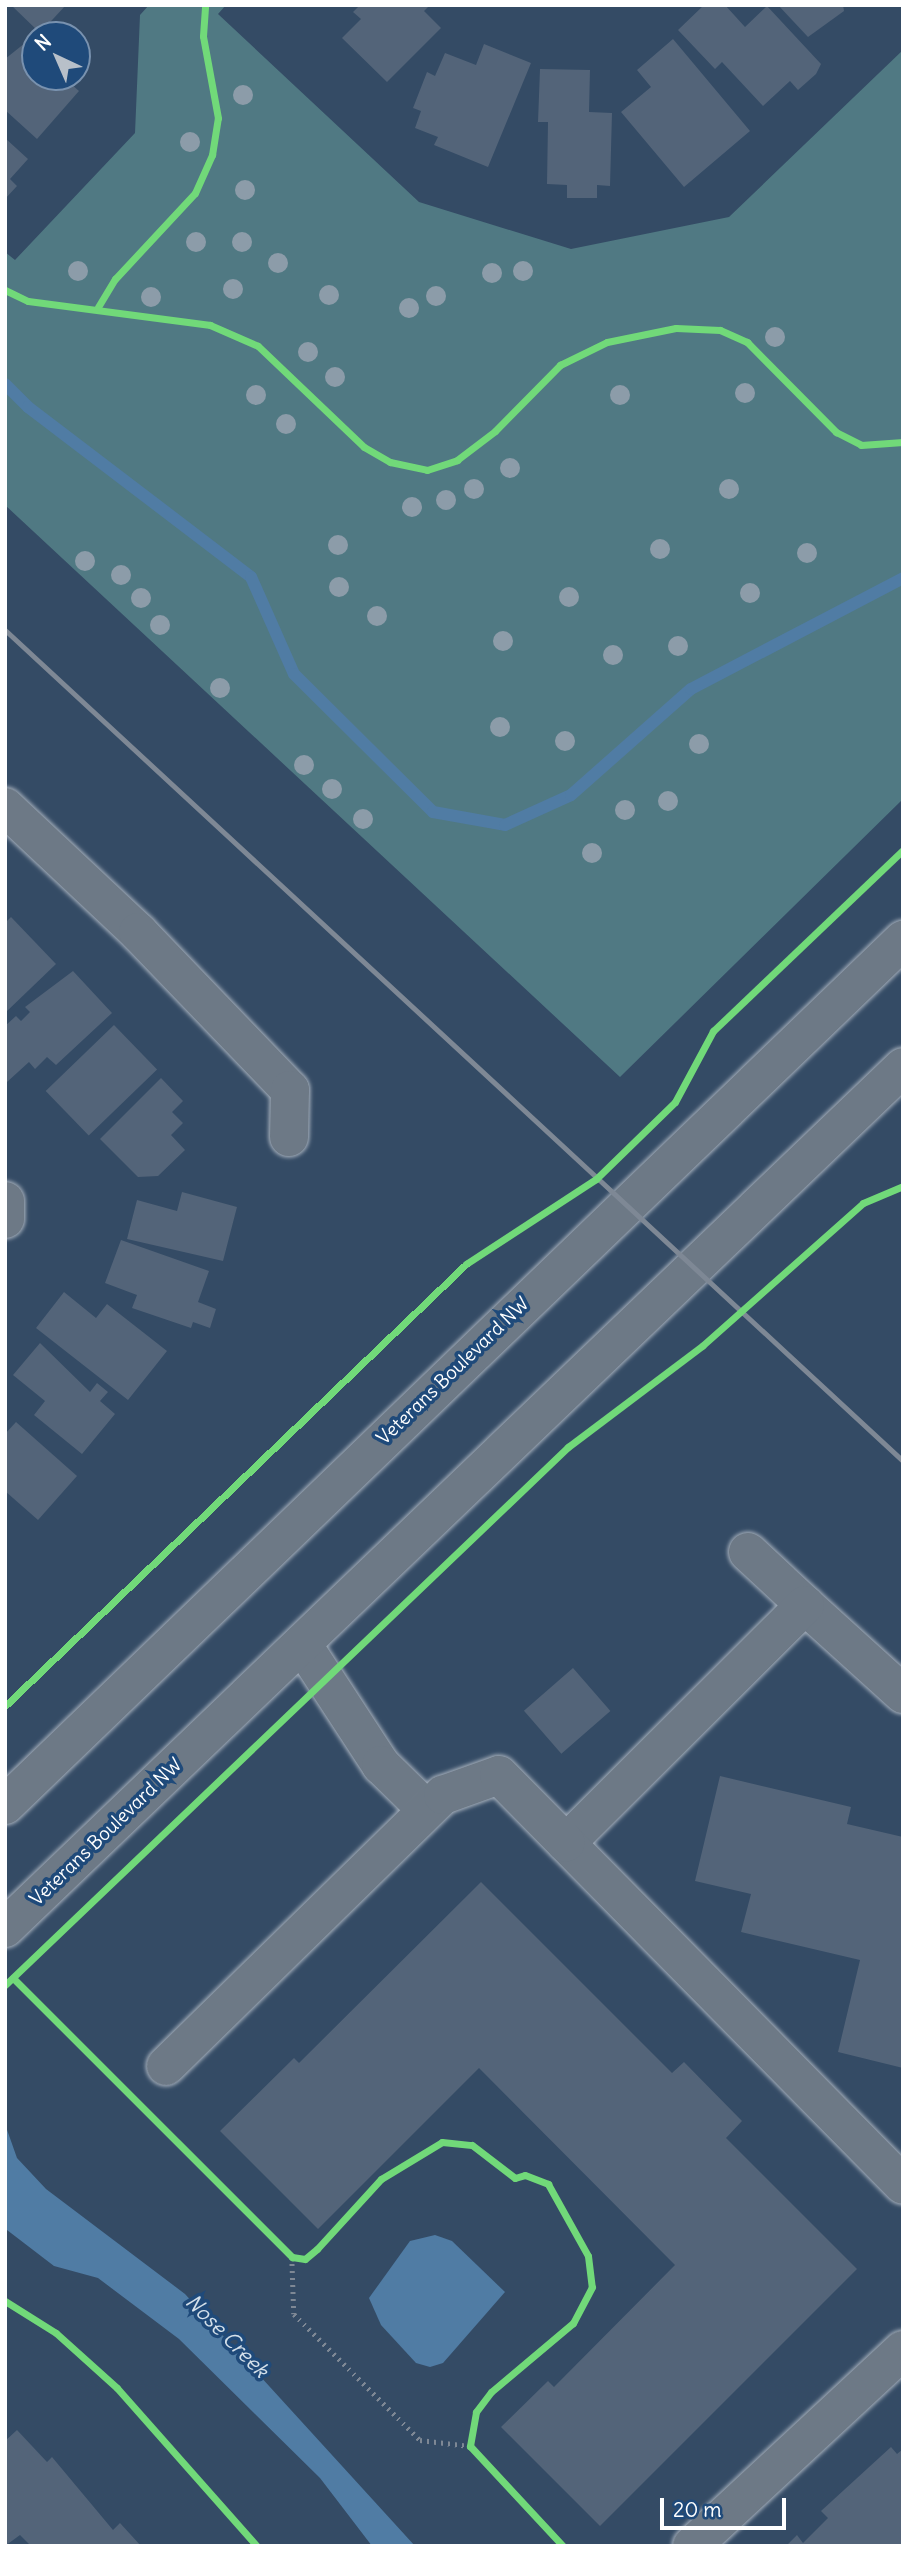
<!DOCTYPE html>
<html>
<head>
<meta charset="utf-8">
<style>
	body { margin:0 }
	#map { position:relative; width:908px; height:2551px; overflow:hidden; background:#344b65; font-family:Delius,sans-serif }
	div>[style] { position:absolute }
	.green>* { inset:0; background:#507983 }
	.water>* { inset:0; background:#507ca4 }
	.stream>* { height:12px; margin:-6px; padding:0 6px; transform-origin:6px; border-radius:6px; background:#507ca4 }
	.building>* { inset:0; background:#536479; transform-origin:0 0 }
	.path>* { height:4.5px; margin-top:-2.25px; transform-origin:0; background:repeating-linear-gradient(90deg,#7e8895 0 2px,transparent 0 7px) }
	.roads { filter:drop-shadow(0 0 2px #a4aeba) drop-shadow(0 0 2px #a4aeba) }
	.minor>* { height:38px; margin:-19px; padding:0 19px; transform-origin:19px; border-radius:19px; background:#6d7986 }
	.major>* { height:38px; margin:-19px; padding:0 19px; transform-origin:19px; border-radius:19px; background:#6d7986 }
	.rail>* { height:5px; margin:-2.5px; padding:0 2.5px; transform-origin:2.5px; border-radius:2.5px; background:#7e8895 }
	.cycleway>* { height:7px; margin:-3.5px; padding:0 3.5px; transform-origin:3.5px; border-radius:3.5px; background:#71d979 }
	.trees>* { width:20px; height:20px; margin:-10px; border-radius:50%; background:#8c9ca9 }
	span { translate:-50% -50%; white-space:nowrap; text-align:center; line-height:1.15; -webkit-text-stroke:7px #1f4a7a; paint-order:stroke }
	.street-label { font-size:19px; color:#fff }
	.water-label { font-size:21px; color:#d4e0ea; font-style:italic }
	.frame { position:absolute; inset:0; border:7px solid #fff; pointer-events:none }
	.north { position:absolute; left:21px; top:21px; width:70px; height:70px; box-sizing:border-box; background:#1f4a7a; border:2px solid #7992af; border-radius:50%; rotate:316deg; font-size:19px; font-weight:700; line-height:28px; text-align:center; color:#fff }
	.north::after { content:''; display:block; margin:auto; width:24px; height:32px; background:#b8c0c9; clip-path:polygon(50% 0,100% 100%,50% 72%,0 100%) }
	.scale { position:absolute; left:660px; top:2498px; width:126px; height:32px; box-sizing:border-box; border:4px solid #fff; border-top:0; padding-left:9px; font-size:21px; line-height:24px; white-space:nowrap; color:#fff; -webkit-text-stroke:5px #1f4a7a; paint-order:stroke }
</style>
</head>
<body>
<div id="map">
	<div class="green">
		<div style="clip-path:polygon(149px 5px,226px 5px,218px 14px,419px 202px,571px 249px,729px 217px,903px 50px,903px 799px,620px 1077px,5px 505px,5px 252px,15px 260px,135px 133px,140px 15px)"></div>
	</div>
	<div class="water">
		<div style="clip-path:polygon(5px 2124px,17px 2158px,46px 2189px,185px 2294px,415px 2546px,372px 2546px,320px 2478px,179px 2339px,98px 2278px,54px 2266px,7px 2230px)"></div>
		<div style="clip-path:polygon(435px 2235px,452px 2241px,505px 2292px,443px 2363px,430px 2367px,416px 2363px,381px 2325px,369px 2298px,410px 2241px)"></div>
	</div>
	<div class="stream">
		<div style="left:5px;top:384px;width:33px;rotate:45deg"></div>
		<div style="left:28px;top:407px;width:280px;rotate:37.3deg"></div>
		<div style="left:251px;top:577px;width:106px;rotate:66.1deg"></div>
		<div style="left:294px;top:674px;width:196px;rotate:44.8deg"></div>
		<div style="left:433px;top:812px;width:73px;rotate:10.2deg"></div>
		<div style="left:505px;top:825px;width:72px;rotate:-24.4deg"></div>
		<div style="left:571px;top:795px;width:160px;rotate:-41.5deg"></div>
		<div style="left:691px;top:689px;width:239px;rotate:-27.6deg"></div>
	</div>
	<div class="building">
		<div style="clip-path:polygon(11px 5px,66px 5px,40px 33px)"></div>
		<div style="clip-path:polygon(360px 5px,430px 5px,424px 11px,441px 28px,387px 82px,342px 38px,361px 19px,353px 12px)"></div>
		<div style="clip-path:polygon(704px 5px,725px 5px,745px 27px,767px 6px,821px 64px,816px 74px,798px 90px,790px 81px,763px 106px,722px 62px,715px 69px,678px 30px)"></div>
		<div style="clip-path:polygon(778px 5px,843px 5px,844px 11px,808px 37px)"></div>
		<div style="clip-path:polygon(673px 39px,750px 131px,684px 187px,621px 112px,651px 87px,637px 70px)"></div>
		<div style="clip-path:polygon(25px 43px,35px 52px,35px 77px,63px 77px,79px 91px,37px 139px,5px 110px,5px 59px)"></div>
		<div style="clip-path:polygon(484px 44px,531px 63px,488px 167px,434px 145px,438px 137px,415px 128px,421px 111px,413px 108px,427px 72px,435px 76px,445px 53px,476px 65px)"></div>
		<div style="clip-path:polygon(540px 69px,590px 70px,589px 112px,612px 113px,610px 186px,597px 185px,597px 198px,567px 198px,567px 185px,547px 184px,548px 122px,538px 122px)"></div>
		<div style="clip-path:polygon(5px 138px,28px 159px,10px 179px,17px 186px,5px 199px)"></div>
		<div style="clip-path:polygon(11px 917px,56px 964px,5px 1013px,5px 923px)"></div>
		<div style="clip-path:polygon(73px 971px,112px 1013px,56px 1065px,47px 1057px,35px 1069px,29px 1062px,7px 1082px,5px 1026px,16px 1016px,21px 1021px,30px 1012px,25px 1007px)"></div>
		<div style="left:114px;top:1025px;width:62px;height:95px;rotate:46deg"></div>
		<div style="clip-path:polygon(161px 1078px,183px 1101px,172px 1112px,183px 1123px,171px 1135px,185px 1150px,158px 1176px,138px 1177px,100px 1139px)"></div>
		<div style="clip-path:polygon(182px 1192px,237px 1207px,223px 1261px,127px 1239px,137px 1200px,177px 1211px)"></div>
		<div style="clip-path:polygon(121px 1240px,209px 1271px,198px 1302px,216px 1309px,210px 1328px,193px 1322px,191px 1328px,132px 1308px,137px 1295px,105px 1283px)"></div>
		<div style="clip-path:polygon(64px 1292px,96px 1318px,107px 1304px,167px 1351px,128px 1400px,36px 1328px)"></div>
		<div style="clip-path:polygon(40px 1343px,90px 1392px,97px 1383px,108px 1392px,100px 1401px,115px 1414px,82px 1454px,34px 1415px,45px 1401px,13px 1375px)"></div>
		<div style="clip-path:polygon(16px 1422px,77px 1476px,38px 1520px,5px 1491px,5px 1434px)"></div>
		<div style="left:573px;top:1668px;width:57px;height:65px;rotate:49deg"></div>
		<div style="clip-path:polygon(720px 1776px,851px 1807px,847px 1824px,903px 1837px,903px 2068px,838px 2052px,860px 1960px,741px 1932px,751px 1894px,695px 1881px)"></div>
		<div style="clip-path:polygon(481px 1882px,672px 2073px,684px 2062px,742px 2121px,726px 2138px,857px 2269px,600px 2526px,501px 2427px,548px 2381px,554px 2387px,675px 2265px,479px 2068px,318px 2229px,220px 2131px,294px 2058px,299px 2063px)"></div>
		<div style="clip-path:polygon(17px 2430px,47px 2462px,52px 2457px,113px 2530px,120px 2523px,141px 2546px,31px 2546px,20px 2535px,5px 2546px,5px 2441px)"></div>
		<div style="clip-path:polygon(891px 2447px,897px 2454px,903px 2449px,903px 2546px,786px 2546px,797px 2535px,803px 2543px,828px 2518px,821px 2511px)"></div>
	</div>
	<div class="path">
		<div style="left:292px;top:2257px;width:57px;rotate:88deg"></div>
		<div style="left:294px;top:2314px;width:178px;rotate:45deg"></div>
		<div style="left:420px;top:2440px;width:50px;rotate:6.8deg"></div>
	</div>
	<div class="roads">
		<div class="minor">
			<div style="left:5px;top:807px;width:183px;rotate:43.2deg"></div>
			<div style="left:138px;top:932px;width:219px;rotate:46.1deg"></div>
			<div style="left:290px;top:1090px;width:47px;rotate:91.2deg"></div>
			<div style="left:5px;top:1201px;width:18px;rotate:90deg"></div>
			<div style="left:748px;top:1552px;width:78px;rotate:42.9deg"></div>
			<div style="left:302px;top:1644px;width:145px;rotate:56.9deg"></div>
			<div style="left:381px;top:1765px;width:64px;rotate:44.4deg"></div>
			<div style="left:903px;top:1694px;width:132px;rotate:-137.8deg"></div>
			<div style="left:805px;top:1605px;width:337px;rotate:135.1deg"></div>
			<div style="left:566px;top:1843px;width:480px;rotate:45.4deg"></div>
			<div style="left:166px;top:2066px;width:388px;rotate:-44.4deg"></div>
			<div style="left:443px;top:1795px;width:59px;rotate:-19.7deg"></div>
			<div style="left:499px;top:1775px;width:95px;rotate:45.4deg"></div>
			<div style="left:692px;top:2546px;width:288px;rotate:-42.9deg"></div>
		</div>
		<div class="major">
			<div style="left:5px;top:1805px;width:1247px;rotate:-43.93deg"></div>
			<div style="left:5px;top:1928px;width:1244px;rotate:-43.79deg"></div>
		</div>
	</div>
	<div class="rail">
		<div style="left:5px;top:630px;width:1224px;rotate:42.78deg"></div>
	</div>
	<div class="cycleway">
		<div style="left:5px;top:290px;width:25px;rotate:26deg"></div>
		<div style="left:28px;top:301px;width:184px;rotate:7.5deg"></div>
		<div style="left:210px;top:325px;width:52px;rotate:23.6deg"></div>
		<div style="left:258px;top:346px;width:146px;rotate:43.6deg"></div>
		<div style="left:364px;top:447px;width:30px;rotate:30deg"></div>
		<div style="left:390px;top:462px;width:38px;rotate:12deg"></div>
		<div style="left:427px;top:470px;width:32px;rotate:-18deg"></div>
		<div style="left:457px;top:460px;width:48px;rotate:-37.3deg"></div>
		<div style="left:495px;top:431px;width:93px;rotate:-45.4deg"></div>
		<div style="left:560px;top:365px;width:52px;rotate:-26.1deg"></div>
		<div style="left:607px;top:342px;width:70px;rotate:-11.5deg"></div>
		<div style="left:676px;top:328px;width:44px;rotate:2.6deg"></div>
		<div style="left:720px;top:330px;width:30px;rotate:24deg"></div>
		<div style="left:747px;top:342px;width:127px;rotate:45.3deg"></div>
		<div style="left:836px;top:432px;width:28px;rotate:27deg"></div>
		<div style="left:861px;top:445px;width:42px;rotate:-4.1deg"></div>
		<div style="left:98px;top:307px;width:33px;rotate:-59deg"></div>
		<div style="left:115px;top:279px;width:117px;rotate:-47.1deg"></div>
		<div style="left:195px;top:193px;width:42px;rotate:-65.9deg"></div>
		<div style="left:212px;top:155px;width:37px;rotate:-81deg"></div>
		<div style="left:218px;top:118px;width:83px;rotate:-100.4deg"></div>
		<div style="left:203px;top:36px;width:31px;rotate:-86deg"></div>
		<div style="left:5px;top:1706px;width:639px;rotate:-43.79deg"></div>
		<div style="left:466px;top:1264px;width:155px;rotate:-33.2deg"></div>
		<div style="left:596px;top:1179px;width:110px;rotate:-44.3deg"></div>
		<div style="left:675px;top:1102px;width:81px;rotate:-61.8deg"></div>
		<div style="left:713px;top:1031px;width:262px;rotate:-43.6deg"></div>
		<div style="left:13px;top:1978px;width:395px;rotate:45deg"></div>
		<div style="left:292px;top:2257px;width:13px;rotate:9deg"></div>
		<div style="left:305px;top:2259px;width:16px;rotate:-40deg"></div>
		<div style="left:317px;top:2249px;width:95px;rotate:-47.6deg"></div>
		<div style="left:381px;top:2179px;width:71px;rotate:-31.2deg"></div>
		<div style="left:442px;top:2142px;width:30px;rotate:6deg"></div>
		<div style="left:472px;top:2145px;width:54px;rotate:37.5deg"></div>
		<div style="left:515px;top:2178px;width:10px;rotate:-17deg"></div>
		<div style="left:525px;top:2175px;width:25px;rotate:21deg"></div>
		<div style="left:548px;top:2184px;width:82px;rotate:60.9deg"></div>
		<div style="left:588px;top:2256px;width:31px;rotate:83deg"></div>
		<div style="left:592px;top:2287px;width:41px;rotate:117.8deg"></div>
		<div style="left:573px;top:2323px;width:107px;rotate:139.9deg"></div>
		<div style="left:491px;top:2392px;width:25px;rotate:127deg"></div>
		<div style="left:476px;top:2412px;width:35px;rotate:100deg"></div>
		<div style="left:470px;top:2446px;width:137px;rotate:47.1deg"></div>
		<div style="left:5px;top:1985px;width:779px;rotate:-43.7deg"></div>
		<div style="left:568px;top:1447px;width:168px;rotate:-37deg"></div>
		<div style="left:702px;top:1346px;width:215px;rotate:-41.6deg"></div>
		<div style="left:863px;top:1203px;width:43px;rotate:-23deg"></div>
		<div style="left:5px;top:2301px;width:60px;rotate:32.1deg"></div>
		<div style="left:56px;top:2333px;width:82px;rotate:42deg"></div>
		<div style="left:117px;top:2388px;width:211px;rotate:48.5deg"></div>
	</div>
	<div class="trees">
		<div style="left:243px;top:95px"></div>
		<div style="left:190px;top:142px"></div>
		<div style="left:245px;top:190px"></div>
		<div style="left:196px;top:242px"></div>
		<div style="left:242px;top:242px"></div>
		<div style="left:278px;top:263px"></div>
		<div style="left:78px;top:271px"></div>
		<div style="left:523px;top:271px"></div>
		<div style="left:492px;top:273px"></div>
		<div style="left:233px;top:289px"></div>
		<div style="left:329px;top:295px"></div>
		<div style="left:436px;top:296px"></div>
		<div style="left:151px;top:297px"></div>
		<div style="left:409px;top:308px"></div>
		<div style="left:775px;top:337px"></div>
		<div style="left:308px;top:352px"></div>
		<div style="left:335px;top:377px"></div>
		<div style="left:745px;top:393px"></div>
		<div style="left:256px;top:395px"></div>
		<div style="left:620px;top:395px"></div>
		<div style="left:286px;top:424px"></div>
		<div style="left:510px;top:468px"></div>
		<div style="left:474px;top:489px"></div>
		<div style="left:729px;top:489px"></div>
		<div style="left:446px;top:500px"></div>
		<div style="left:412px;top:507px"></div>
		<div style="left:338px;top:545px"></div>
		<div style="left:660px;top:549px"></div>
		<div style="left:807px;top:553px"></div>
		<div style="left:85px;top:561px"></div>
		<div style="left:121px;top:575px"></div>
		<div style="left:339px;top:587px"></div>
		<div style="left:750px;top:593px"></div>
		<div style="left:569px;top:597px"></div>
		<div style="left:141px;top:598px"></div>
		<div style="left:377px;top:616px"></div>
		<div style="left:160px;top:625px"></div>
		<div style="left:503px;top:641px"></div>
		<div style="left:678px;top:646px"></div>
		<div style="left:613px;top:655px"></div>
		<div style="left:220px;top:688px"></div>
		<div style="left:500px;top:727px"></div>
		<div style="left:565px;top:741px"></div>
		<div style="left:699px;top:744px"></div>
		<div style="left:304px;top:765px"></div>
		<div style="left:332px;top:789px"></div>
		<div style="left:668px;top:801px"></div>
		<div style="left:625px;top:810px"></div>
		<div style="left:363px;top:819px"></div>
		<div style="left:592px;top:853px"></div>
	</div>
	<div class="street-label">
		<span style="left:453px;top:1371px;rotate:-44deg">Veterans Boulevard NW</span>
		<span style="left:106px;top:1832px;rotate:-44deg">Veterans Boulevard NW</span>
	</div>
	<div class="water-label">
		<span style="left:227px;top:2336px;rotate:45deg">Nose Creek</span>
	</div>
	<div class="frame"></div>
	<div class="north">N</div>
	<div class="scale">20 m</div>
</div>
</body>
</html>
